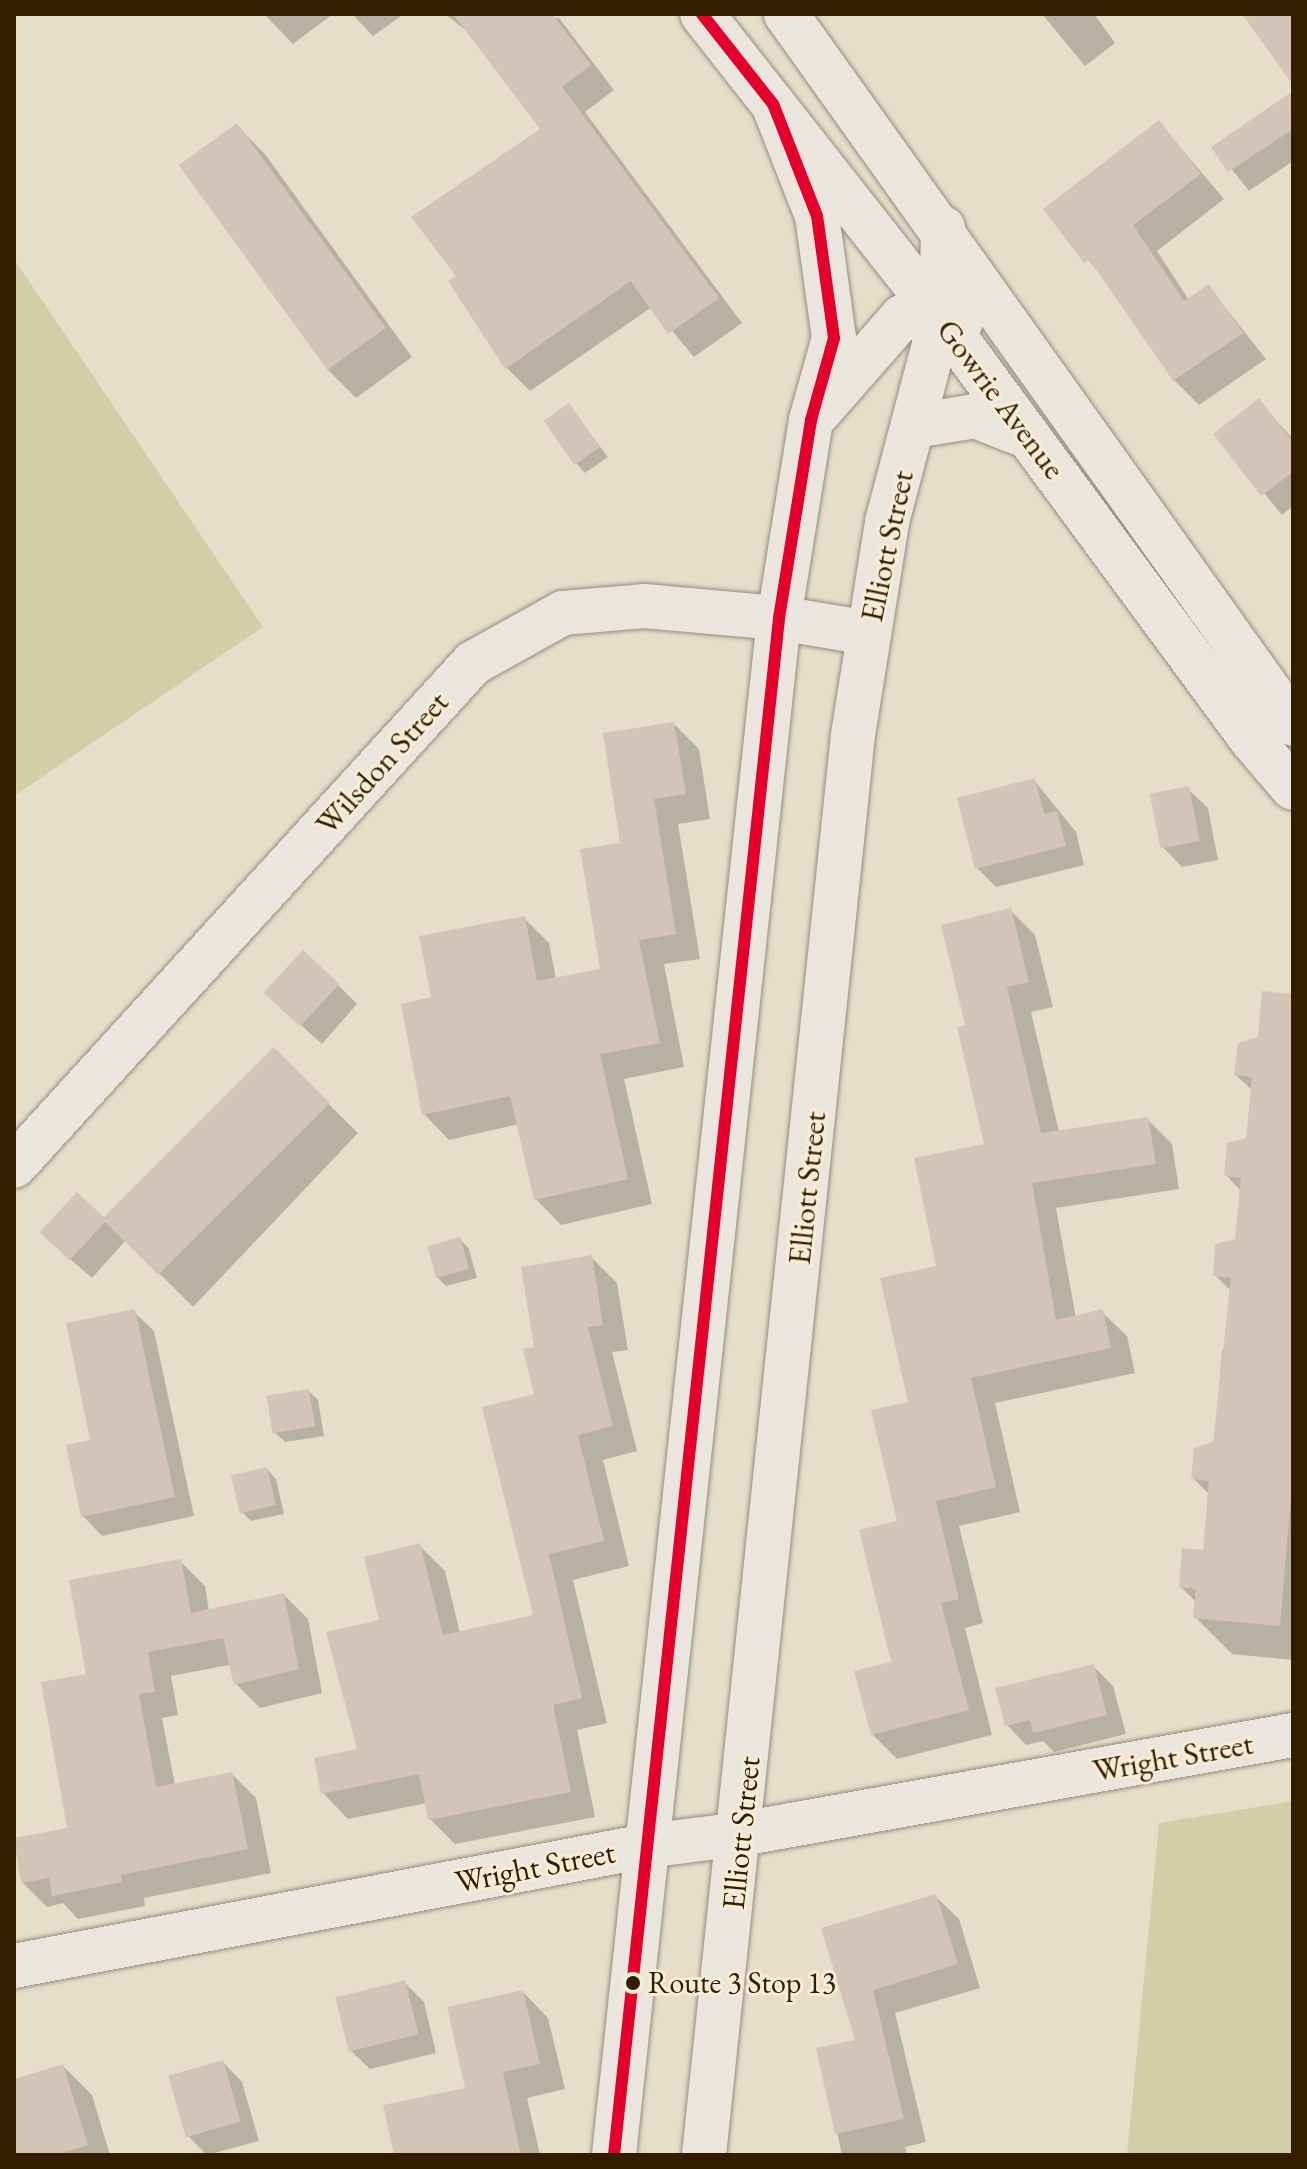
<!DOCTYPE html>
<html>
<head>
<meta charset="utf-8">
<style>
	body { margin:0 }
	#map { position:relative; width:1307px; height:2169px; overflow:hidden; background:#e7deca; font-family:"EB Garamond",serif }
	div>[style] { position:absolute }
	.green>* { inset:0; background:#d3cea8 }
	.shadow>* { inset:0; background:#0003 }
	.building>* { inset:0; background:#d3c4b7; transform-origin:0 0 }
	.roads { filter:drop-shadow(0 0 2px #958d7e) drop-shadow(0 0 2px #958d7e) }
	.minor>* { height:44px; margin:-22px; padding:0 22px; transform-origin:22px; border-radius:22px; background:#ebe6dd }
	.bus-1>* { height:12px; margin:-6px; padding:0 6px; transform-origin:6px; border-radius:6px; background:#e4002b }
	.dots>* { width:22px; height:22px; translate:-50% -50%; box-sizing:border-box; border:4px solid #f7ecd5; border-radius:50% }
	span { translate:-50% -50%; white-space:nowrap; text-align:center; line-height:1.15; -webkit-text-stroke:6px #f7ecd5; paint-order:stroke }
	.bus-label { font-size:30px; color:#321d00 }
	.left { translate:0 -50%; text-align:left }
	.street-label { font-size:32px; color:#321d00 }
	.frame { position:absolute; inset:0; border:16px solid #321d00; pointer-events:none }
</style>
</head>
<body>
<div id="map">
	<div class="green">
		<div style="clip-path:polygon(14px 259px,263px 627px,14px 796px)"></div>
		<div style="clip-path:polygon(1293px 1801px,1293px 2155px,1127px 2155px,1159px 1823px)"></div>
	</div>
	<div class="shadow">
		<div style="clip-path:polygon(264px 14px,333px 14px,293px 44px)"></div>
		<div style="clip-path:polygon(352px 14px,404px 14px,373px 36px)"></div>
		<div style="clip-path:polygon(445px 14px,559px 18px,614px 90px,585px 112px,742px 323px,694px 357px,652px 307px,530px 391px,506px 367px,458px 277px,543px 129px,473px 36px)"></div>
		<div style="clip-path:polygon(1042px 14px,1094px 14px,1115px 43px,1085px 66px)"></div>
		<div style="clip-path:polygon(1293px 94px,1293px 161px,1249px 191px,1214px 147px)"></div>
		<div style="clip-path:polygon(1159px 122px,1224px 199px,1157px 251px,1189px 300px,1209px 287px,1266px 359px,1199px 405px,1174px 380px,1112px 288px,1046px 210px)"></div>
		<div style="clip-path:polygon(236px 125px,265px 154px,412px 357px,356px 398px,327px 369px)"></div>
		<div style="clip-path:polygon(1259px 401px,1293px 439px,1293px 506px,1282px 515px,1216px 434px)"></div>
		<div style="clip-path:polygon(568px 405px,608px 457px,585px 473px,576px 463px)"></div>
		<div style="clip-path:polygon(674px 724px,699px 749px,710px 819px,678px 824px,700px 959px,664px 964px,684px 1067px,624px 1079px,652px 1204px,561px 1225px,536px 1199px,519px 1124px,449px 1140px,424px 1114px,434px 999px,524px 918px,549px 943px,556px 979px,602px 970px,622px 845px)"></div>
		<div style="clip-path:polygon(1034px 780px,1076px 832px,1084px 865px,996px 887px,977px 868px)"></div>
		<div style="clip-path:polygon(1188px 789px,1208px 808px,1218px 860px,1182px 867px,1163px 847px)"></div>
		<div style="clip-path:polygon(1010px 910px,1035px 935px,1053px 1007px,1031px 1012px,1059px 1132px,1147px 1119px,1172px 1144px,1179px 1189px,1056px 1208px,1076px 1318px,1102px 1312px,1127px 1336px,1135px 1373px,995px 1403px,1020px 1512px,959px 1526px,983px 1623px,965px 1628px,992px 1735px,897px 1759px,872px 1734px,893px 1663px,911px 1403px,938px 1267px,986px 1146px,967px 1027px)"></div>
		<div style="clip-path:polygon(338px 985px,357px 1004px,322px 1044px,286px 1012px)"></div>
		<div style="clip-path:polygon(1293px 996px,1293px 1660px,1232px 1654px,1195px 1617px,1196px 1602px,1181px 1587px,1205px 1552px,1210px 1495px,1193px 1478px,1215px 1444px,1222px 1350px,1228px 1351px,1232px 1292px,1215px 1275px,1237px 1240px,1241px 1191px,1226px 1175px,1248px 1139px,1253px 1091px,1236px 1075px)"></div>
		<div style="clip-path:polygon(274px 1050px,358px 1133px,193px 1307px,126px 1240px,92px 1278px,62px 1252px,77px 1195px,109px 1225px)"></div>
		<div style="clip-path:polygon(460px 1239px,469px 1249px,477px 1278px,446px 1286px,437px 1277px)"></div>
		<div style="clip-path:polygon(591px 1257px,617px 1283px,628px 1350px,612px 1352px,637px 1451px,603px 1460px,629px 1566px,573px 1580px,607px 1723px,577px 1730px,595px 1817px,455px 1844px,430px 1819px,427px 1803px,348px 1819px,323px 1793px,359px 1751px,420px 1546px,445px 1571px,460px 1633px,535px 1616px,536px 1348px)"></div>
		<div style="clip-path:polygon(134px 1312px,154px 1331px,194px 1516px,102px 1536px,83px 1516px)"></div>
		<div style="clip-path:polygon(309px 1391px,318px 1400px,324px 1436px,285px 1442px,275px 1433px)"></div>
		<div style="clip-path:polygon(267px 1469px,276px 1479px,284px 1514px,251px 1521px,242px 1512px)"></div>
		<div style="clip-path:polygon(180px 1561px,205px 1586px,209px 1611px,284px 1595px,308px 1619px,322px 1693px,260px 1708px,236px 1684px,229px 1665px,171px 1676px,178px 1715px,162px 1718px,175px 1785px,232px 1774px,256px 1798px,271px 1873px,144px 1898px,145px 1906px,78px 1919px,63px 1903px,47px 1907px,22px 1882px,14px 1840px,70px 1830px,89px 1675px)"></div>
		<div style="clip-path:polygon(1093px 1666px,1113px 1686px,1126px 1734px,1054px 1752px,1043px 1741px,1026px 1745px,1007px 1725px)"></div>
		<div style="clip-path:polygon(935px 1896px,959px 1919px,980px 1988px,895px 2013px,926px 2142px,905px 2147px,907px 2155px,842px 2155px,819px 2050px,858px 2041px,824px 1929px)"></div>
		<div style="clip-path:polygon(405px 1983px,424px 2002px,436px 2053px,370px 2069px,350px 2050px)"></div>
		<div style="clip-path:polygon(523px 1992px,548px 2018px,565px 2089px,527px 2098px,540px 2155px,396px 2155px,468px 2090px)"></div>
		<div style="clip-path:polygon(223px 2062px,242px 2082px,259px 2141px,207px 2155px,187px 2135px)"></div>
		<div style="clip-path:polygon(63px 2066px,92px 2095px,110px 2155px,14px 2155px,14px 2081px)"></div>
	</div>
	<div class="building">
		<div style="clip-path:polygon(453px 14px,552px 14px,591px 65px,562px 87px,719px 298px,668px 334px,631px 281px,505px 369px,448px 281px,456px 276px,411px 217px,540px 129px)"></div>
		<div style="clip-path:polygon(1242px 14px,1293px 14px,1293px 85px)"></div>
		<div style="clip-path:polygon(1293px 91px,1293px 129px,1228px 172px,1211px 147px)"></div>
		<div style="clip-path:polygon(1159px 120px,1201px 174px,1133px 225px,1184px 301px,1209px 284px,1243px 333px,1173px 381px,1089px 259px,1084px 263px,1043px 209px)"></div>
		<div style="left:237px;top:123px;width:253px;height:72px;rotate:54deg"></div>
		<div style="clip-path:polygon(1259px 398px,1293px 442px,1293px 472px,1261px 496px,1213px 434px)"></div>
		<div style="left:569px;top:403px;width:54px;height:31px;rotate:55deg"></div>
		<div style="clip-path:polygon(674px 722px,686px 794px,654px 799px,676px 934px,639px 940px,660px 1043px,600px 1054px,628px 1179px,534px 1200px,510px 1096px,422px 1115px,401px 1004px,431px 997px,419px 936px,525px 916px,537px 981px,600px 969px,580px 849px,620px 843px,603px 733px)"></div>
		<div style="clip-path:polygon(1035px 778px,1044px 814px,1057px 811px,1066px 846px,975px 869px,957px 798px)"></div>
		<div style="left:1189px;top:786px;width:56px;height:40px;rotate:79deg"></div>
		<div style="clip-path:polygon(1011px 908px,1029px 982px,1007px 987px,1041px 1133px,1148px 1117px,1156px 1164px,1032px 1183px,1056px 1320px,1103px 1309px,1111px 1348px,971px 1378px,996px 1487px,936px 1501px,959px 1599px,941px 1603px,969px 1710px,871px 1735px,854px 1671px,891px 1662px,859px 1530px,897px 1521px,871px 1410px,908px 1402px,880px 1278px,936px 1266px,914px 1158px,984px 1144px,957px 1027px,965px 1025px,941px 925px)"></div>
		<div style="left:303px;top:950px;width:50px;height:58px;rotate:43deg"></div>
		<div style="clip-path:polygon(1262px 991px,1293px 994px,1293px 1472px,1280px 1626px,1193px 1618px,1196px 1589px,1179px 1587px,1182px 1548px,1203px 1550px,1209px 1481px,1191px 1479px,1194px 1448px,1213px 1442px,1231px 1278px,1213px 1276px,1215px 1244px,1235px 1239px,1241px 1178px,1224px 1176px,1227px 1143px,1246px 1138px,1252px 1077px,1234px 1075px,1238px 1043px,1258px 1037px)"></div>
		<div style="left:274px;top:1047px;width:79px;height:243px;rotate:45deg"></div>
		<div style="left:77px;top:1192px;width:41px;height:55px;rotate:43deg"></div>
		<div style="left:460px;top:1237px;width:33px;height:34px;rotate:74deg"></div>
		<div style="clip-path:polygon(592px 1255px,603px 1325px,588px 1327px,613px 1426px,578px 1435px,604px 1541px,549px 1554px,582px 1698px,553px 1705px,571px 1792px,428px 1820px,419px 1774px,321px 1794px,314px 1758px,357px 1749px,326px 1632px,379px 1620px,364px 1557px,420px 1543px,443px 1635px,533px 1615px,482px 1407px,534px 1394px,523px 1349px,534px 1347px,521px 1267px)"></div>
		<div style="clip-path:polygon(135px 1309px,175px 1497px,81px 1517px,66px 1445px,90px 1440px,66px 1323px)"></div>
		<div style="left:309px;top:1389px;width:38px;height:43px;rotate:81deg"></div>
		<div style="left:267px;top:1467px;width:39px;height:37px;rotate:77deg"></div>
		<div style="clip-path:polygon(181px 1559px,191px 1613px,284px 1593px,299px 1669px,234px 1685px,223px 1638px,148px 1652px,155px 1692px,139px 1694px,156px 1787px,232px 1772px,248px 1849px,121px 1875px,122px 1882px,52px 1896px,49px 1878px,21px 1883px,14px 1838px,67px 1828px,41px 1682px,86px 1674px,69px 1580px)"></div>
		<div style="clip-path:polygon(1094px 1664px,1107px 1715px,1033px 1733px,1030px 1720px,1005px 1726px,995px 1688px)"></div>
		<div style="clip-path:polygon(936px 1894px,958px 1964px,873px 1990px,904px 2119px,835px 2134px,816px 2048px,855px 2040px,821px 1928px)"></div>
		<div style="left:405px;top:1980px;width:56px;height:72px;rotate:76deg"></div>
		<div style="clip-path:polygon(523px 1990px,540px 2064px,503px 2072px,521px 2155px,394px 2155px,383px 2105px,465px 2088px,447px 2007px)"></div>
		<div style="left:223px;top:2060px;width:64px;height:57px;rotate:74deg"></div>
		<div style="clip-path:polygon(63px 2064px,88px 2145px,56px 2155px,14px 2155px,14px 2079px)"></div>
	</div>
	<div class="roads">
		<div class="minor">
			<div style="left:702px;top:14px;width:387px;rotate:51.8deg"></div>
			<div style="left:941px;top:318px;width:524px;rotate:53.61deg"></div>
			<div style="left:1252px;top:740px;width:63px;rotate:49.5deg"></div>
			<div style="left:786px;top:14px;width:872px;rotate:54.47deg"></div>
			<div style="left:818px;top:413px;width:128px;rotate:-48.8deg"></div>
			<div style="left:902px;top:317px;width:59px;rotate:4.8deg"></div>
			<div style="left:915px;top:426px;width:61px;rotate:-9.5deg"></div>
			<div style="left:975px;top:416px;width:58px;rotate:21.3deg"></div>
			<div style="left:14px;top:1166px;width:681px;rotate:-47.62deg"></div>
			<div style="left:473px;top:663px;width:103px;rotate:-29.1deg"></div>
			<div style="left:563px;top:613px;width:81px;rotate:-4.9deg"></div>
			<div style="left:644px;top:606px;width:136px;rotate:5.1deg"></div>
			<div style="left:779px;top:618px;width:91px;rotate:9.5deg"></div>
			<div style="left:14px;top:1966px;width:643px;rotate:-10.75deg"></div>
			<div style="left:646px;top:1846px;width:96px;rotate:-7.2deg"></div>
			<div style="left:741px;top:1834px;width:561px;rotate:-10.17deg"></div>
			<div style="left:614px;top:2155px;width:1546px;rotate:-83.87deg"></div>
			<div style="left:779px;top:618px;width:201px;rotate:-80.8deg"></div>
			<div style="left:811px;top:420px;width:85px;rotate:-74.3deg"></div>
			<div style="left:834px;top:338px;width:123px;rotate:-97.9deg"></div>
			<div style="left:817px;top:216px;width:120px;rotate:-111.4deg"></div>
			<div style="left:704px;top:2155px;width:1428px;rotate:-84.01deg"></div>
			<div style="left:853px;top:735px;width:216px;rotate:-80.9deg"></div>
			<div style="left:887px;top:522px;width:211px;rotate:-75.2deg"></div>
			<div style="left:941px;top:318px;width:90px;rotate:-88.7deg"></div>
		</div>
	</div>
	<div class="bus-1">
		<div style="left:614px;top:2155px;width:1546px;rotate:-83.87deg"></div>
		<div style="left:779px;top:618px;width:201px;rotate:-80.8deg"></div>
		<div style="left:811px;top:420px;width:85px;rotate:-74.3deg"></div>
		<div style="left:834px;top:338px;width:123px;rotate:-97.9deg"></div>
		<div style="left:817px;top:216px;width:120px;rotate:-111.4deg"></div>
		<div style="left:773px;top:104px;width:115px;rotate:-128.3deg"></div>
	</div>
	<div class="dots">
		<div style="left:633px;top:1983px;background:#321d00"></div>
	</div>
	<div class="bus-label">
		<span class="left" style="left:648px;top:1983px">Route 3 Stop 13</span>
	</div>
	<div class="street-label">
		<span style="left:1001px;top:399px;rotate:53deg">Gowrie Avenue</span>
		<span style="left:887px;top:546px;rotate:-78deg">Elliott Street</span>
		<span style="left:382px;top:763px;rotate:-48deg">Wilsdon Street</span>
		<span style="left:807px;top:1188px;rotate:-84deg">Elliott Street</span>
		<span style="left:1173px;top:1757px;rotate:-10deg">Wright Street</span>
		<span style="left:741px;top:1833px;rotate:-84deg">Elliott Street</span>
		<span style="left:535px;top:1867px;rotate:-11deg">Wright Street</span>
	</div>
	<div class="frame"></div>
</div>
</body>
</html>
